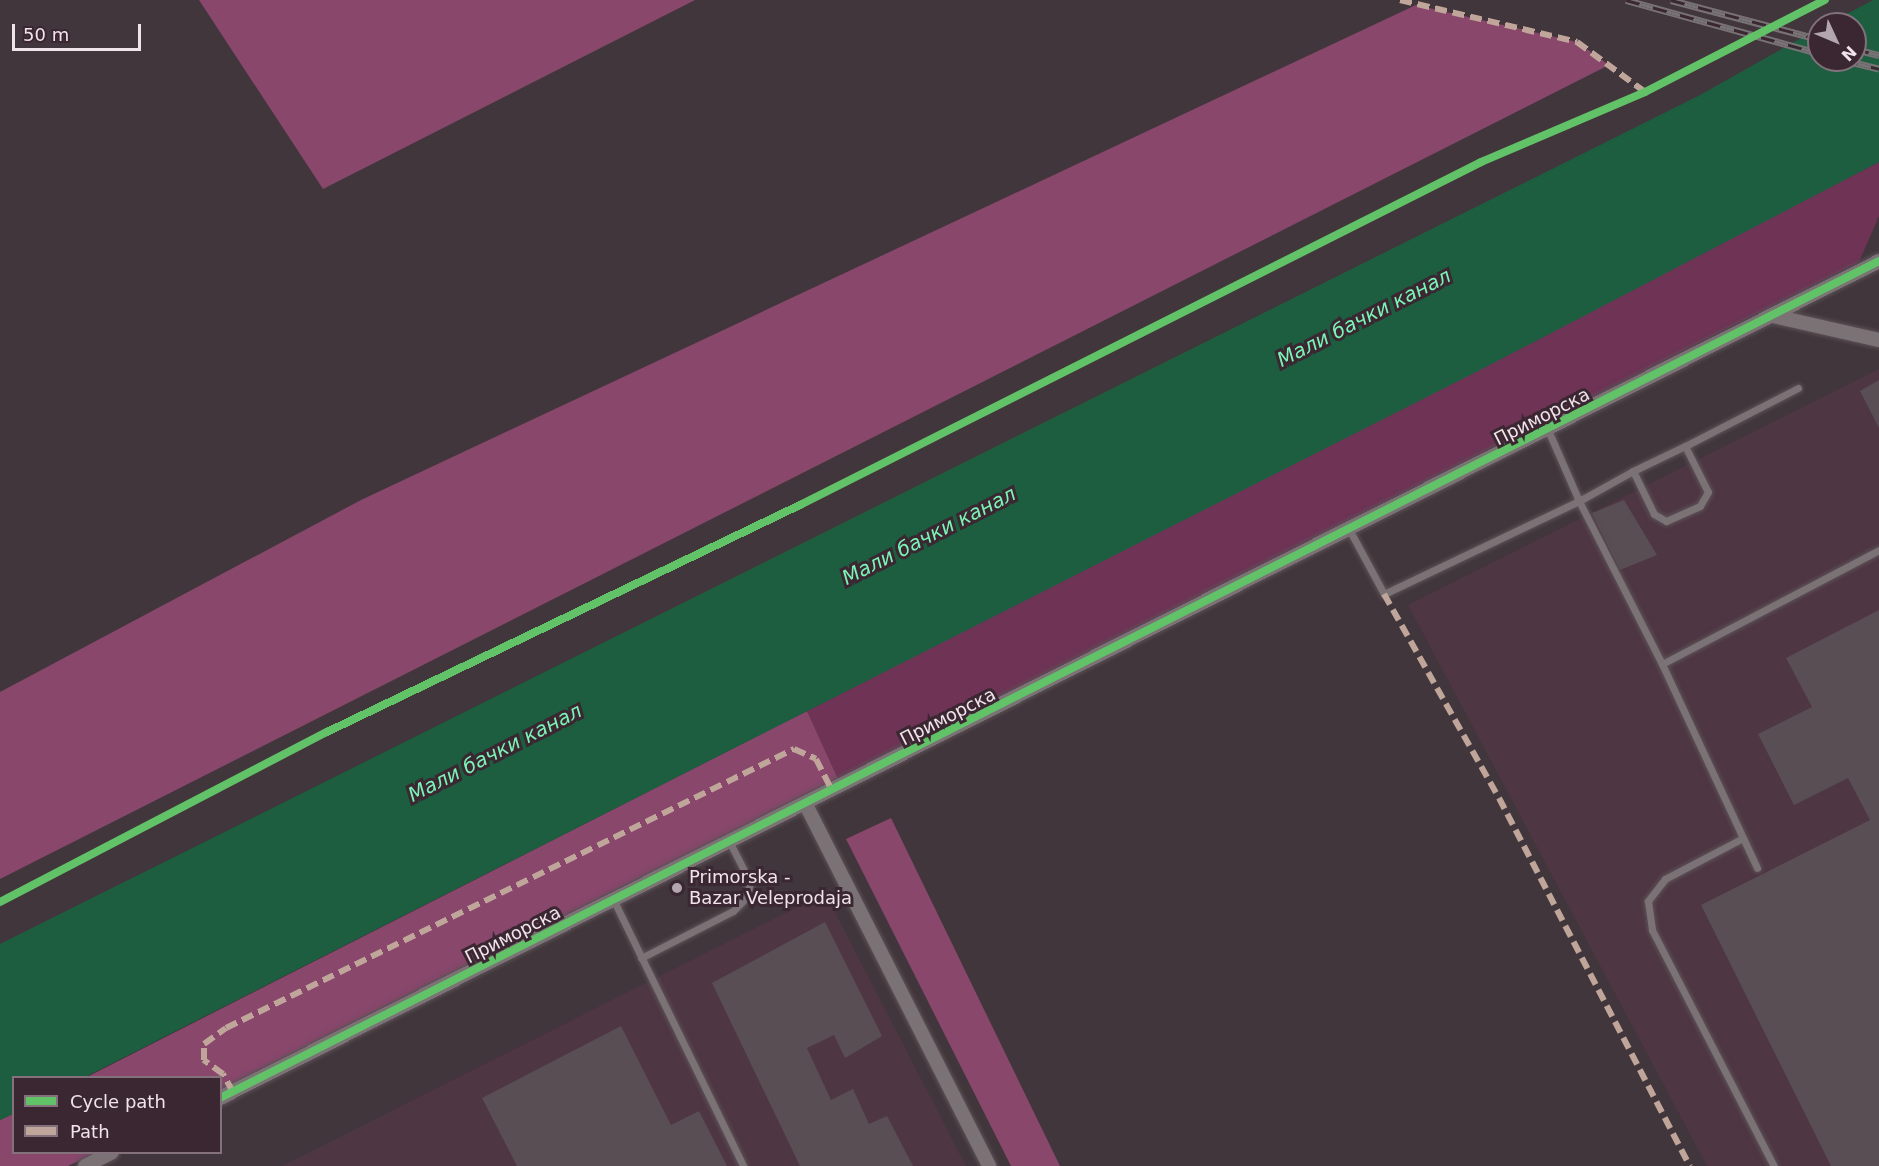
<!DOCTYPE html>
<html>
<head>
<meta charset="utf-8">
<style>
	body { margin:0 }
	#map { position:relative; width:1879px; height:1166px; overflow:hidden; background:#41363b; font-family:"DejaVu Sans",sans-serif }
	div>[style] { position:absolute }
	.built>* { inset:0; background:#4e3642 }
	.green>* { inset:0; background:#6e3355 }
	.forest>* { inset:0; background:#89476c }
	.water>* { inset:0; background:#1d5e40 }
	.building>* { inset:0; background:#584e53 }
	.roads { filter:drop-shadow(0 0 2px #5c5257) drop-shadow(0 0 2px #5c5257) }
	.lane>* { height:7px; margin:-3.5px; padding:0 3.5px; transform-origin:3.5px; border-radius:3.5px; background:#7b7276 }
	.street>* { height:14px; margin:-7px; padding:0 7px; transform-origin:7px; border-radius:7px; background:#7b7276 }
	.rail>* { height:7px; margin-top:-3.5px; transform-origin:0; background:repeating-linear-gradient(90deg,#3a2731 0 14px,#787275 0 28px); box-sizing:border-box; border-block:2px solid #787275 }
	.quiet>* { height:6px; margin-top:-3px; transform-origin:0; background:repeating-linear-gradient(90deg,#c0a59a 0 12px,transparent 0 18px) }
	.cycleway>* { height:8px; margin:-4px; padding:0 4px; transform-origin:4px; border-radius:4px; background:#61c268 }
	.dots>* { width:16px; height:16px; translate:-50% -50%; box-sizing:border-box; border:3px solid #3a2731; border-radius:50% }
	span { translate:-50% -50%; white-space:nowrap; text-align:center; line-height:1.15; -webkit-text-stroke:6px #3a2731; paint-order:stroke }
	.street-label { font-size:18px; color:#f1e3ea }
	.poi-label { font-size:18px; color:#f1e3ea }
	.left { translate:0 -50%; text-align:left }
	.water-label { font-size:20px; color:#7af4b6; font-style:italic }
	.legend { position:absolute; left:12px; top:1076px; width:210px; height:78px; box-sizing:border-box; background:#3a2731; border:2px solid #83727b; margin:0; padding:8px 10px; list-style:none; font-size:18px; color:#f1e3ea }
	.legend li { display:flex; align-items:center; gap:12px; height:30px }
	.legend b { width:30px; border:2px solid #83727b }
	.north { position:absolute; left:1807px; top:12px; width:60px; height:60px; box-sizing:border-box; background:#3a2731; border:2px solid #83727b; border-radius:50%; rotate:134deg; font-size:16px; font-weight:700; line-height:24px; text-align:center; color:#f1e3ea }
	.north::after { content:''; display:block; margin:auto; width:21px; height:27px; background:#b3a6ad; clip-path:polygon(50% 0,100% 100%,50% 72%,0 100%) }
	.scale { position:absolute; left:12px; top:24px; width:129px; height:27px; box-sizing:border-box; border:3px solid #f1e3ea; border-top:0; padding-left:8px; font-size:18px; line-height:21px; white-space:nowrap; color:#f1e3ea; -webkit-text-stroke:4px #3a2731; paint-order:stroke }
</style>
</head>
<body>
<div id="map">
	<div class="built">
		<div style="clip-path:polygon(1879px 369px,1879px 1166px,1707px 1166px,1408px 605px)"></div>
		<div style="clip-path:polygon(825px 893px,966px 1166px,282px 1166px)"></div>
	</div>
	<div class="green">
		<div style="clip-path:polygon(1879px 162px,1879px 216px,1859px 262px,838px 779px,807px 711px)"></div>
	</div>
	<div class="forest">
		<div style="clip-path:polygon(199px 0,695px 0,323px 189px)"></div>
		<div style="clip-path:polygon(1416px 5px,1577px 42px,1609px 65px,0 879px,0 692px,361px 500px)"></div>
		<div style="clip-path:polygon(807px 711px,838px 779px,221px 1090px,220px 1078px,85px 1078px)"></div>
		<div style="clip-path:polygon(891px 818px,1060px 1166px,1011px 1166px,846px 839px)"></div>
		<div style="clip-path:polygon(13px 1114px,14px 1152px,95px 1153px,68px 1166px,0 1166px,0 1120px)"></div>
	</div>
	<div class="water">
		<div style="clip-path:polygon(1873px 0,1879px 0,1879px 162px,1484px 368px,85px 1077px,14px 1078px,13px 1114px,0 1120px,0 944px,1700px 95px,1819px 28px,1819px 60px,1855px 60px,1855px 24px,1828px 24px)"></div>
	</div>
	<div class="building">
		<div style="clip-path:polygon(1879px 380px,1879px 428px,1860px 391px)"></div>
		<div style="clip-path:polygon(1624px 500px,1657px 555px,1620px 570px,1592px 513px)"></div>
		<div style="clip-path:polygon(1879px 610px,1879px 1166px,1831px 1166px,1701px 905px,1870px 820px,1848px 778px,1794px 805px,1758px 734px,1812px 707px,1786px 658px)"></div>
		<div style="clip-path:polygon(825px 922px,882px 1036px,845px 1058px,834px 1035px,807px 1048px,831px 1100px,853px 1089px,869px 1124px,887px 1116px,913px 1166px,800px 1166px,712px 983px)"></div>
		<div style="clip-path:polygon(621px 1026px,671px 1125px,699px 1111px,727px 1166px,517px 1166px,482px 1098px)"></div>
	</div>
	<div class="roads">
		<div class="lane">
			<div style="left:1798px;top:388px;width:127px;rotate:152.8deg"></div>
			<div style="left:1685px;top:446px;width:51px;rotate:63.4deg"></div>
			<div style="left:1708px;top:492px;width:16px;rotate:120deg"></div>
			<div style="left:1700px;top:506px;width:37px;rotate:156deg"></div>
			<div style="left:1666px;top:521px;width:14px;rotate:-150deg"></div>
			<div style="left:1654px;top:514px;width:48px;rotate:-116deg"></div>
			<div style="left:1633px;top:471px;width:62px;rotate:150.9deg"></div>
			<div style="left:1579px;top:501px;width:183px;rotate:63deg"></div>
			<div style="left:1662px;top:664px;width:245px;rotate:-27.7deg"></div>
			<div style="left:1633px;top:471px;width:58px;rotate:-25.7deg"></div>
			<div style="left:1350px;top:531px;width:72px;rotate:61.6deg"></div>
			<div style="left:1384px;top:594px;width:216px;rotate:-25.5deg"></div>
			<div style="left:1579px;top:501px;width:77px;rotate:-113.6deg"></div>
			<div style="left:1662px;top:664px;width:225px;rotate:65deg"></div>
			<div style="left:1743px;top:838px;width:88px;rotate:152.3deg"></div>
			<div style="left:1665px;top:879px;width:28px;rotate:128deg"></div>
			<div style="left:1648px;top:901px;width:29px;rotate:82deg"></div>
			<div style="left:1652px;top:930px;width:266px;rotate:62.7deg"></div>
			<div style="left:614px;top:901px;width:295px;rotate:64deg"></div>
			<div style="left:641px;top:958px;width:103px;rotate:-27.1deg"></div>
			<div style="left:733px;top:911px;width:20px;rotate:-45deg"></div>
			<div style="left:747px;top:897px;width:15px;rotate:-79deg"></div>
			<div style="left:750px;top:882px;width:44px;rotate:-117.1deg"></div>
		</div>
		<div class="street">
			<div style="left:1773px;top:316px;width:109px;rotate:12.8deg"></div>
			<div style="left:806px;top:805px;width:405px;rotate:63.1deg"></div>
			<div style="left:220px;top:1098px;width:1858px;rotate:-26.77deg"></div>
			<div style="left:85px;top:1166px;width:30px;rotate:-27deg"></div>
		</div>
	</div>
	<div class="rail">
		<div style="left:1626px;top:0;width:200px;rotate:15.4deg"></div>
		<div style="left:1671px;top:0;width:153px;rotate:14.8deg"></div>
		<div style="left:1855px;top:49px;width:25px;rotate:14deg"></div>
		<div style="left:1844px;top:60px;width:36px;rotate:14deg"></div>
	</div>
	<div class="quiet">
		<div style="left:1400px;top:0;width:182px;rotate:13.3deg"></div>
		<div style="left:1577px;top:42px;width:84px;rotate:36.3deg"></div>
		<div style="left:1384px;top:594px;width:234px;rotate:60.6deg"></div>
		<div style="left:1499px;top:798px;width:415px;rotate:62.6deg"></div>
		<div style="left:233px;top:1092px;width:21px;rotate:-119deg"></div>
		<div style="left:223px;top:1074px;width:24px;rotate:-144deg"></div>
		<div style="left:204px;top:1060px;width:16px;rotate:-90deg"></div>
		<div style="left:204px;top:1044px;width:27px;rotate:-36deg"></div>
		<div style="left:226px;top:1028px;width:633px;rotate:-26.16deg"></div>
		<div style="left:794px;top:749px;width:24px;rotate:24deg"></div>
		<div style="left:816px;top:759px;width:36px;rotate:63deg"></div>
	</div>
	<div class="cycleway">
		<div style="left:0;top:902px;width:369px;rotate:-27.5deg"></div>
		<div style="left:327px;top:732px;width:525px;rotate:-25.64deg"></div>
		<div style="left:800px;top:505px;width:763px;rotate:-26.73deg"></div>
		<div style="left:1481px;top:162px;width:178px;rotate:-23.1deg"></div>
		<div style="left:1645px;top:92px;width:202px;rotate:-27.1deg"></div>
		<div style="left:220px;top:1098px;width:1858px;rotate:-26.77deg"></div>
	</div>
	<div class="dots">
		<div style="left:677px;top:888px;background:#b3a6ad"></div>
	</div>
	<div class="street-label">
		<span style="left:1542px;top:417px;rotate:-27deg">Приморска</span>
		<span style="left:948px;top:717px;rotate:-27deg">Приморска</span>
		<span style="left:513px;top:935px;rotate:-27deg">Приморска</span>
	</div>
	<div class="poi-label">
		<span class="left" style="left:689px;top:888px">Primorska -<br>Bazar Veleprodaja</span>
	</div>
	<div class="water-label">
		<span style="left:1364px;top:318px;rotate:-27deg">Мали бачки канал</span>
		<span style="left:929px;top:536px;rotate:-27deg">Мали бачки канал</span>
		<span style="left:495px;top:753px;rotate:-27deg">Мали бачки канал</span>
	</div>
	<ul class="legend">
	<li><b style="height:8px;background:#61c268"></b>Cycle path</li>
	<li><b style="height:8px;background:#c0a59a"></b>Path</li>
	</ul>
	<div class="north">N</div>
	<div class="scale">50 m</div>
</div>
</body>
</html>
